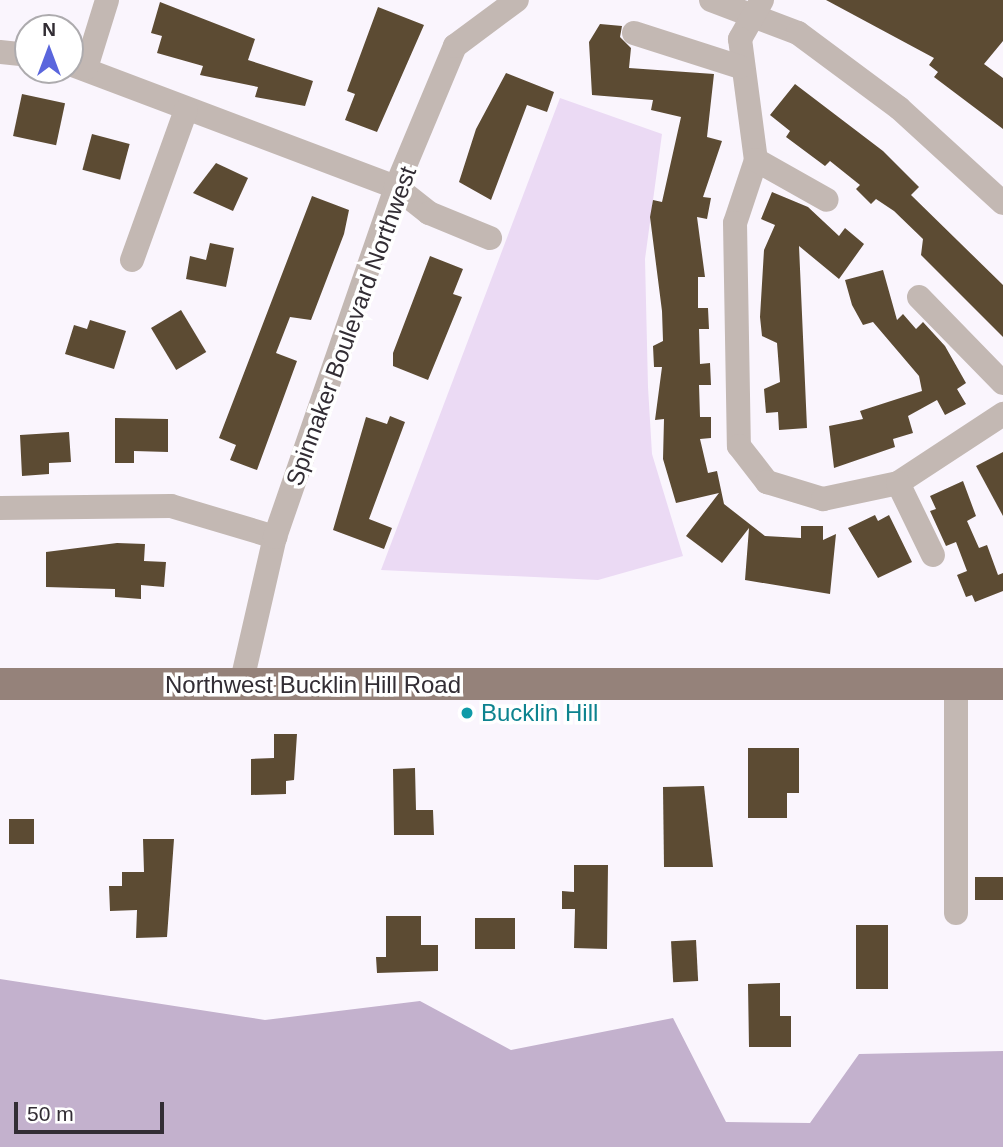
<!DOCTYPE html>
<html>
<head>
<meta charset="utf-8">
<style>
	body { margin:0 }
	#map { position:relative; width:1003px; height:1147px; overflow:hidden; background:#faf5fd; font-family:Helvetica,sans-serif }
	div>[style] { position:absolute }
	.green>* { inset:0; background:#ebdaf4 }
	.forest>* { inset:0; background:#c3b1cd }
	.building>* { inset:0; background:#5c4b33; transform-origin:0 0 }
	.minor>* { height:24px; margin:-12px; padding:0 12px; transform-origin:12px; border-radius:12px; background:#c3b8b3 }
	.major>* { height:32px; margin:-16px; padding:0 16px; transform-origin:16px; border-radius:16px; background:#95827a }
	.dots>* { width:19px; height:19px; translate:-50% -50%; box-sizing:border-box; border:4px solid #fff; border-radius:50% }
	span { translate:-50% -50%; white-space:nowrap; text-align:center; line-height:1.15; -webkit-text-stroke:7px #fff; paint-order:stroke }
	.street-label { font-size:24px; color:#322d34 }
	.culture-label { font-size:24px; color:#0d838f }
	.left { translate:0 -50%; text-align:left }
	.north { position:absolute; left:14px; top:14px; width:70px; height:70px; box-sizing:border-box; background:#fff; border:2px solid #adabae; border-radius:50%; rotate:0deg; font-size:19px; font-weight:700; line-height:28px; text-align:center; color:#322d34 }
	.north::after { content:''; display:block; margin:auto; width:24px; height:32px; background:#5a66dd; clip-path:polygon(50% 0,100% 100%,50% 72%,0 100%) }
	.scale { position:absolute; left:14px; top:1102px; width:150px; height:32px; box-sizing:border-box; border:4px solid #322d34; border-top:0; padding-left:9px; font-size:21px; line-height:24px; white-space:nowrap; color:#322d34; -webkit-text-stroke:5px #fff; paint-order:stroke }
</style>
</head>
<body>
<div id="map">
	<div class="green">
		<div style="clip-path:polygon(560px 98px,662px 134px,645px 259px,648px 387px,652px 454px,683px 556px,598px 580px,381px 570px)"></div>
	</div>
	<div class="forest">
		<div style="clip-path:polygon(0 979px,265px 1020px,420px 1001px,511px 1050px,673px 1018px,726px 1122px,810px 1123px,859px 1054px,1003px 1051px,1003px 1147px,0 1147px)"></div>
	</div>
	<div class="building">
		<div style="clip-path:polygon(826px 0,1003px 0,1003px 41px,984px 64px,1003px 78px,1003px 129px,934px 77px,938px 72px,929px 65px,934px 58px)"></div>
		<div style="clip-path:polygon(160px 2px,255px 39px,248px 60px,313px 81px,305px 106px,255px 97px,258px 87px,200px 75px,203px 66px,157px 53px,162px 36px,151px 33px)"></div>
		<div style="clip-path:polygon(378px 7px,424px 25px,377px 132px,345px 120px,355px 94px,347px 91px)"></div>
		<div style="clip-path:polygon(600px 24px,622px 26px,620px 37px,631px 48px,629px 68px,714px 74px,707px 137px,722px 141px,703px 197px,711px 198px,707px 219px,697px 217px,705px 277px,698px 277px,698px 308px,708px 308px,709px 329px,699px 329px,700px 364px,710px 363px,711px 385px,699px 385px,700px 417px,711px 417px,711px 438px,700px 439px,708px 473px,717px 471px,724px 504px,765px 536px,801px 538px,801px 526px,823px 526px,823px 540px,836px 534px,830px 594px,745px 580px,749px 528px,722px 563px,686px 536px,719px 493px,676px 503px,663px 459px,664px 419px,655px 420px,662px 367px,654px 367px,653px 346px,663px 341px,662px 311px,650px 217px,653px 200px,662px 202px,681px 117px,651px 110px,653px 100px,592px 95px,589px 42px)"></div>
		<div style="clip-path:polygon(506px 73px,554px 92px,547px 112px,527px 105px,491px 200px,459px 182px,476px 129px)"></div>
		<div style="clip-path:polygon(795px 84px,883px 151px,919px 187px,911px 195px,1003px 285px,1003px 337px,921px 255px,923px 239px,894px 211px,876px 199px,871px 204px,856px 189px,860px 185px,830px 161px,825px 166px,786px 137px,790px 131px,770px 115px)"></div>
		<div style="left:22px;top:94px;width:44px;height:43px;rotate:12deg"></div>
		<div style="left:92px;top:134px;width:39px;height:37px;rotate:15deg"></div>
		<div style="clip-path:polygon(216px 163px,248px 178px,233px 211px,193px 193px)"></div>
		<div style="clip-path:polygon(772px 192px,808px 207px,839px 236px,845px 228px,864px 244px,839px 279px,799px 246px,807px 428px,779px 430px,778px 412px,766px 413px,764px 389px,780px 382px,777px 343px,762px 336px,760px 317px,764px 250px,775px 225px,761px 219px)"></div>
		<div style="clip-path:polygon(312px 196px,349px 210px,344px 234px,311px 320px,290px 317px,276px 353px,297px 361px,257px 470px,230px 460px,236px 445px,219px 438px)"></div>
		<div style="clip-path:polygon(210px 243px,234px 248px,226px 287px,186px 279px,190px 256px,206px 260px)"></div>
		<div style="clip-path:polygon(430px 256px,463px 269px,453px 294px,462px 297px,428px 380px,393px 366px,393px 353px)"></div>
		<div style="clip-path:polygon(883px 270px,897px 320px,903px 314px,916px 329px,923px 322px,945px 346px,966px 383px,957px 389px,966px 404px,945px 415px,937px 400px,908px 416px,913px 433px,893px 439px,895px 447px,834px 468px,829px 426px,863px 419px,860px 411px,922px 391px,919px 376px,873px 322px,863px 325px,852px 305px,845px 280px)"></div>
		<div style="left:181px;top:310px;width:49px;height:35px;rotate:59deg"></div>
		<div style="clip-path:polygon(90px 320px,126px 331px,114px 369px,65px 354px,74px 325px,87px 329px)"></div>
		<div style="clip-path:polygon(390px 416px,405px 422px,369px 519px,392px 528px,384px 549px,333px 530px,366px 417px,387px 424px)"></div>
		<div style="clip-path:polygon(115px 418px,168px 419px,168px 452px,134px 451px,134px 463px,115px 463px)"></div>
		<div style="clip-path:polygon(69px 432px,71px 462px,49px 463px,49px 474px,22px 476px,20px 435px)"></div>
		<div style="clip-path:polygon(1003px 452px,1003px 516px,976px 466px)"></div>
		<div style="clip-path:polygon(963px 481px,976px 516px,967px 521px,979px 548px,987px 545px,998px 575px,1003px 573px,1003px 591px,975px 602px,972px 595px,966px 597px,957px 575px,967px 571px,956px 542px,946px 546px,930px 511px,936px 509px,930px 496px)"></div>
		<div style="clip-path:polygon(875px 515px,878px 521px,889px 515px,912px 562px,878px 578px,848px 528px)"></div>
		<div style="clip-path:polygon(117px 543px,145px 544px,144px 561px,166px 562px,164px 587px,141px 585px,141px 599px,115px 597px,115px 589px,46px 587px,46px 552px)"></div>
		<div style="clip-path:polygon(274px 734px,297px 734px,294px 780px,286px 781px,286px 794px,251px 795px,251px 759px,274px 758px)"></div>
		<div style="clip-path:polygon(748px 748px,799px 748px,799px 793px,787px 793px,787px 818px,748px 818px)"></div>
		<div style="clip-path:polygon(415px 768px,416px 810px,433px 810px,434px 835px,394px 835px,393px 769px)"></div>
		<div style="clip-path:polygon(704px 786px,713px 867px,664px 867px,663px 787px)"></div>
		<div style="left:9px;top:819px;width:25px;height:25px"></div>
		<div style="clip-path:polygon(143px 839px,174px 839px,167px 937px,136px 938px,137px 910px,110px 911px,109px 886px,122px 886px,122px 872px,144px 872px)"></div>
		<div style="clip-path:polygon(574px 865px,608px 865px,607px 949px,574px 948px,575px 909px,562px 909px,562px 891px,574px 892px)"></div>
		<div style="left:1003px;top:877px;width:23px;height:28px;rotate:90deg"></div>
		<div style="clip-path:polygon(386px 916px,421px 916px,421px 945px,438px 945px,438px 971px,377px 973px,376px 957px,386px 957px)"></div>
		<div style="left:475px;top:918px;width:40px;height:31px"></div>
		<div style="left:856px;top:925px;width:32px;height:64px"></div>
		<div style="left:696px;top:940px;width:41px;height:25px;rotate:87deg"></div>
		<div style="clip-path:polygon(780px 983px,780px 1016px,791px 1016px,791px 1047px,749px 1047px,748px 984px)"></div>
	</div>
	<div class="minor">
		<div style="left:711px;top:0;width:93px;rotate:20.8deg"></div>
		<div style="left:798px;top:33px;width:126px;rotate:36.6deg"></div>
		<div style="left:899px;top:108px;width:141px;rotate:42.4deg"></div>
		<div style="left:762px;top:0;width:45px;rotate:119.4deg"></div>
		<div style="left:740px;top:39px;width:122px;rotate:82.5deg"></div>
		<div style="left:756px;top:160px;width:66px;rotate:108.4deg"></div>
		<div style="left:735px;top:223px;width:223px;rotate:89deg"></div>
		<div style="left:739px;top:446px;width:46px;rotate:52.1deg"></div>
		<div style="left:767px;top:482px;width:59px;rotate:16.9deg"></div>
		<div style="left:823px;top:499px;width:77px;rotate:-12deg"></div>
		<div style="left:898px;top:483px;width:126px;rotate:-33.3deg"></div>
		<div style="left:634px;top:33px;width:111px;rotate:17.8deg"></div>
		<div style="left:0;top:52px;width:28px;rotate:6deg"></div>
		<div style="left:70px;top:64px;width:348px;rotate:20.7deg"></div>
		<div style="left:396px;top:187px;width:42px;rotate:38.2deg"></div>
		<div style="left:429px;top:213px;width:66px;rotate:22.3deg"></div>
		<div style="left:86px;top:68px;width:71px;rotate:-72.8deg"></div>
		<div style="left:756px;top:160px;width:81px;rotate:29.4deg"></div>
		<div style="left:132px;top:260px;width:159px;rotate:-70.2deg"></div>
		<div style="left:919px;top:297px;width:120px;rotate:45.7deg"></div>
		<div style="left:898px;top:483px;width:80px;rotate:64.1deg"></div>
		<div style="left:0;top:508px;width:171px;rotate:-0.7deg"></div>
		<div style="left:171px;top:506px;width:109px;rotate:16.6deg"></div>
		<div style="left:241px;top:685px;width:152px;rotate:-77.1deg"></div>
		<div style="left:275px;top:537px;width:370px;rotate:-70.9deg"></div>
		<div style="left:396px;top:187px;width:153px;rotate:-67.3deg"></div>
		<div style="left:455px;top:46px;width:77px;rotate:-36.6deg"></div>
		<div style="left:956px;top:685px;width:228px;rotate:90deg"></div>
	</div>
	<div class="major">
		<div style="left:0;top:684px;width:1003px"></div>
	</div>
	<div class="dots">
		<div style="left:467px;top:713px;background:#0f9aa8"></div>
	</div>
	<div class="street-label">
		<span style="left:351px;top:326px;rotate:-70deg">Spinnaker Boulevard Northwest</span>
		<span style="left:313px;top:685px">Northwest Bucklin Hill Road</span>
	</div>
	<div class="culture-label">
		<span class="left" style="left:481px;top:713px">Bucklin Hill</span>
	</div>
	<div class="north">N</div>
	<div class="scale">50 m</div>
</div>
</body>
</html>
